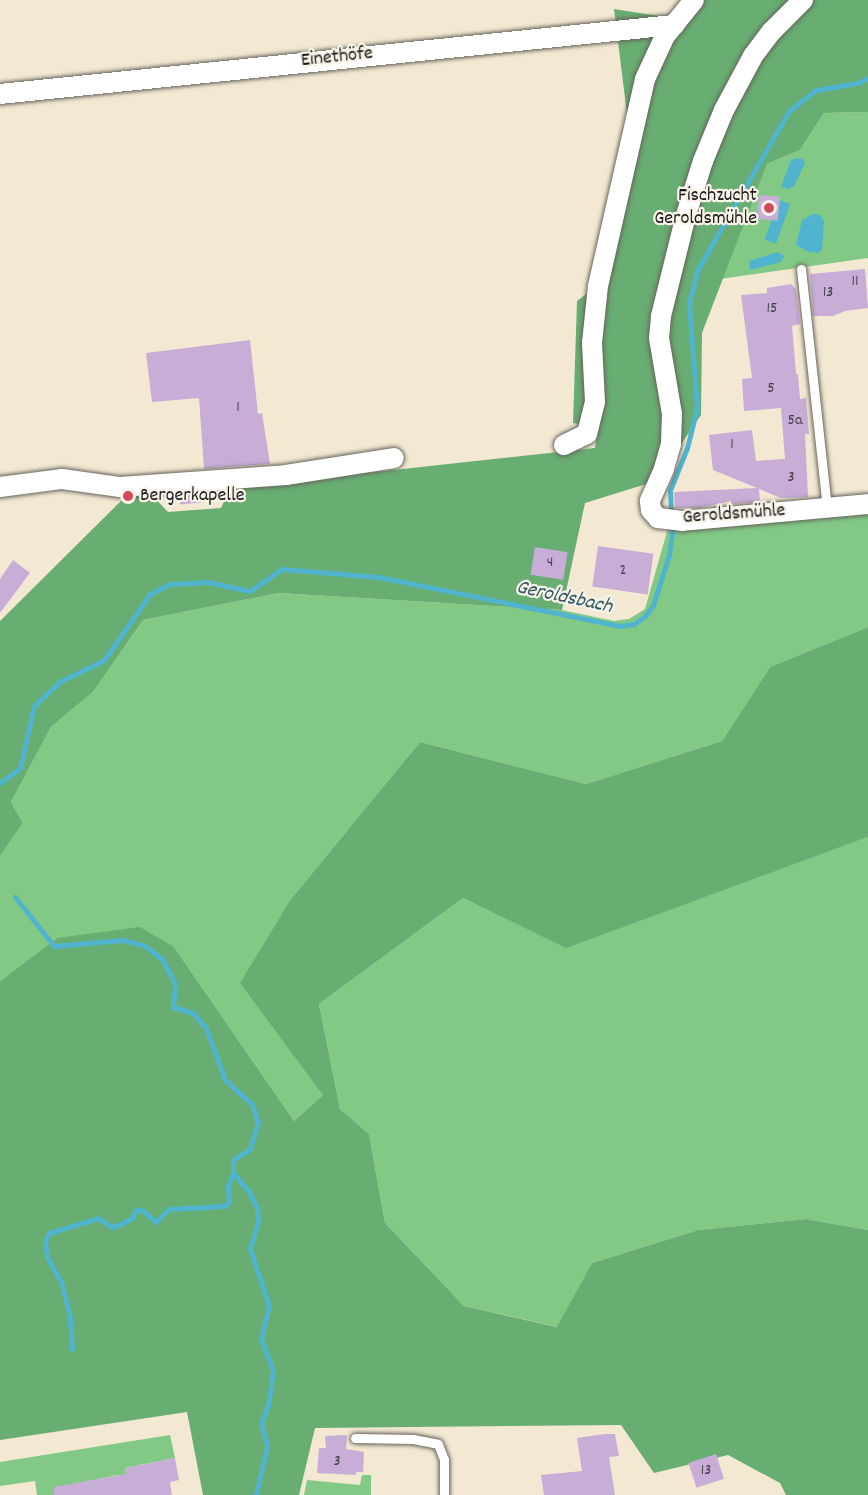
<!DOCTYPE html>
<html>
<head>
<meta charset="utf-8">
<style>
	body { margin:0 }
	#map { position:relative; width:868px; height:1495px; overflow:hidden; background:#f3e9d3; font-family:Dekko,sans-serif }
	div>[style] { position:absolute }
	.green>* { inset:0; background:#81c985 }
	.forest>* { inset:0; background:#68ad72 }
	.water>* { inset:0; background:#50b4ce; transform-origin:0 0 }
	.stream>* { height:5px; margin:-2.5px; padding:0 2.5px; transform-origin:2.5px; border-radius:2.5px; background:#50b4ce }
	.building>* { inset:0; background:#c8add7; transform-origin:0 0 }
	.roads { filter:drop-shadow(0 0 2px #67645c) drop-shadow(0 0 2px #67645c) }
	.service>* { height:9px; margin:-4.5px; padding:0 4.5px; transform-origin:4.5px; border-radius:4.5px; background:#fff }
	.minor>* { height:20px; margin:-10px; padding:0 10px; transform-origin:10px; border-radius:10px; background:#fff }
	.dots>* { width:16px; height:16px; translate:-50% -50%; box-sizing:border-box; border:3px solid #f7f3e8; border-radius:50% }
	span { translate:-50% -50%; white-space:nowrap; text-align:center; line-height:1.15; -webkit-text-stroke:4.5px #f7f3e8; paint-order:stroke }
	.number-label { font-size:16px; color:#47404b }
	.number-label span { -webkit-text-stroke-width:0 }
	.street-label { font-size:20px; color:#1c1c1c }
	.poi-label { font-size:20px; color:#1c1c1c }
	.right { translate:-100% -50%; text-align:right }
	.left { translate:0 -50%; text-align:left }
	.water-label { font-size:21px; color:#315963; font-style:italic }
</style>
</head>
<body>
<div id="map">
	<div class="green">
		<div style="clip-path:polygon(868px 112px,868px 258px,720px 279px,767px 164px,800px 150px,824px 113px)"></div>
		<div style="clip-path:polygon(868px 510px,868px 627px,770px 667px,722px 741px,586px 784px,420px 742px,291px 899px,323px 1095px,294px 1121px,174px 947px,57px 938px,0 981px,0 856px,23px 823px,11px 802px,51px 727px,93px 692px,143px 620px,279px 593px,562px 610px,614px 621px,629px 619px,645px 609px,668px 528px)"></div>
		<div style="clip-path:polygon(868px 837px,868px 1230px,806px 1219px,698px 1230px,592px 1263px,558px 1327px,464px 1306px,385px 1223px,369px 1134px,340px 1109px,319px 1004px,463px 898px,566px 947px)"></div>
		<div style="clip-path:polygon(170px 1435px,175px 1458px,125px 1468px,130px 1495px,119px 1475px,73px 1484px,75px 1495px,37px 1495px,35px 1481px,0 1486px,0 1462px)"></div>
		<div style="clip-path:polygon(362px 1475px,371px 1475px,371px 1495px,304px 1495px,307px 1480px,360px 1485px)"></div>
	</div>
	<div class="forest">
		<div style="clip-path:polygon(699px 0,868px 0,868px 112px,824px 113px,800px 150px,767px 164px,702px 333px,701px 415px,656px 481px,585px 503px,562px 610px,279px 593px,143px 620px,93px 692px,51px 727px,11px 802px,23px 823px,0 856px,0 621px,130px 492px,149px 492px,168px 512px,221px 508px,230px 488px,595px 448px,598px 427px,573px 423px,577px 301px,590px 291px,629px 131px,614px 9px,672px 18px)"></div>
		<div style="clip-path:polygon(868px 627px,868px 837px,566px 948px,463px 898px,319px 1004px,340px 1109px,369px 1134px,385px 1223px,464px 1306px,557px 1327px,592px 1263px,698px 1230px,806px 1219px,868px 1230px,868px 1495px,786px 1495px,780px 1483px,728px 1455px,654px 1473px,621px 1425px,315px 1428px,299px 1495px,203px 1495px,187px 1412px,0 1440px,0 981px,57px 938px,140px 927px,174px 947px,294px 1121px,323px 1095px,240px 983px,291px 899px,420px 742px,586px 784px,722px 741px,770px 667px)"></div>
	</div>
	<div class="water">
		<div style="clip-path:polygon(796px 158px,803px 159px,805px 163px,794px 186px,789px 189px,781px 187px,791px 160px)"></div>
		<div style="left:779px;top:200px;width:12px;height:42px;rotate:20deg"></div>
		<div style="clip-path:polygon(813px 214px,820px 215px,824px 221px,822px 250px,818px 253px,809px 252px,796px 245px,802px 220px)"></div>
		<div style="clip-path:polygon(778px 252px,784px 256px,781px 262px,750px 270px,749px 261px)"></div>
	</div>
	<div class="stream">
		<div style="left:0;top:783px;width:25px;rotate:-37deg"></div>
		<div style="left:20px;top:768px;width:64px;rotate:-77.3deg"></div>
		<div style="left:34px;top:706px;width:37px;rotate:-43deg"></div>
		<div style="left:61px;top:681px;width:48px;rotate:-26deg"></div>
		<div style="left:104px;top:660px;width:80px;rotate:-55.1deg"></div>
		<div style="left:150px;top:594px;width:22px;rotate:-27deg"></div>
		<div style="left:170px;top:584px;width:37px;rotate:-3deg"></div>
		<div style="left:207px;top:582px;width:44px;rotate:11.8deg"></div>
		<div style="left:250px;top:591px;width:39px;rotate:-35deg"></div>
		<div style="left:282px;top:569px;width:97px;rotate:4.7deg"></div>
		<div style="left:379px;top:577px;width:245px;rotate:11.5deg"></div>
		<div style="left:619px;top:626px;width:15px;rotate:-8deg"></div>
		<div style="left:634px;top:624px;width:14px;rotate:-36deg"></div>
		<div style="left:645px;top:616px;width:14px;rotate:-54deg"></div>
		<div style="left:653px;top:605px;width:52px;rotate:-72.3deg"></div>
		<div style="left:669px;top:555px;width:22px;rotate:-82deg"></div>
		<div style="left:672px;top:533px;width:43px;rotate:-92.7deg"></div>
		<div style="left:670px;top:490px;width:45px;rotate:-68deg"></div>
		<div style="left:687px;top:448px;width:41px;rotate:-76deg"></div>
		<div style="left:697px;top:408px;width:104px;rotate:-94.4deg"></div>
		<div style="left:689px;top:304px;width:36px;rotate:-76deg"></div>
		<div style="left:698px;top:269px;width:182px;rotate:-60.1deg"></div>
		<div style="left:789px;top:111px;width:34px;rotate:-38deg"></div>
		<div style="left:816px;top:90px;width:42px;rotate:-9.7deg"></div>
		<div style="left:857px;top:83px;width:12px;rotate:-24deg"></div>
		<div style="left:15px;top:897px;width:63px;rotate:51.5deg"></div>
		<div style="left:54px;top:946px;width:69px;rotate:-5deg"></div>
		<div style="left:123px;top:940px;width:23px;rotate:15deg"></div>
		<div style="left:145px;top:946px;width:23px;rotate:38deg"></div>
		<div style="left:163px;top:960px;width:27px;rotate:63deg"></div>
		<div style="left:175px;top:984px;width:23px;rotate:95deg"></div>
		<div style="left:173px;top:1007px;width:21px;rotate:17deg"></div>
		<div style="left:193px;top:1013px;width:20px;rotate:49deg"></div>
		<div style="left:206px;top:1028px;width:55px;rotate:69.9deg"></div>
		<div style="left:225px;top:1080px;width:36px;rotate:42deg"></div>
		<div style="left:252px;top:1104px;width:19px;rotate:72deg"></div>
		<div style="left:258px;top:1122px;width:28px;rotate:107deg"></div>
		<div style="left:250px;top:1149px;width:20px;rotate:147deg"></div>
		<div style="left:233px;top:1160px;width:13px;rotate:90deg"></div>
		<div style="left:233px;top:1173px;width:23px;rotate:49deg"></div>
		<div style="left:248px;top:1190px;width:20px;rotate:63deg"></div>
		<div style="left:257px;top:1208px;width:14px;rotate:86deg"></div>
		<div style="left:258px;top:1222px;width:28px;rotate:107deg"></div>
		<div style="left:250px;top:1249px;width:60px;rotate:71.6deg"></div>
		<div style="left:269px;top:1306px;width:33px;rotate:104deg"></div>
		<div style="left:261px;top:1338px;width:35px;rotate:70deg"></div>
		<div style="left:273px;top:1371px;width:34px;rotate:98deg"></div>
		<div style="left:268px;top:1405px;width:19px;rotate:111deg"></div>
		<div style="left:261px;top:1423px;width:24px;rotate:75deg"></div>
		<div style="left:267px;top:1446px;width:50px;rotate:102.7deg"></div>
		<div style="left:72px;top:1349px;width:32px;rotate:-94deg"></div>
		<div style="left:70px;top:1317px;width:36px;rotate:-104deg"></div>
		<div style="left:61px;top:1282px;width:29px;rotate:-119deg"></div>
		<div style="left:47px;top:1257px;width:16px;rotate:-97deg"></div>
		<div style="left:45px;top:1241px;width:9px;rotate:-63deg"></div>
		<div style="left:49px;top:1233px;width:51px;rotate:-17deg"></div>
		<div style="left:98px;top:1218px;width:17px;rotate:33deg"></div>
		<div style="left:112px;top:1227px;width:9px;rotate:-18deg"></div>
		<div style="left:121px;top:1224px;width:13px;rotate:-29deg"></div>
		<div style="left:132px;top:1218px;width:9px;rotate:-63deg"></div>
		<div style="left:136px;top:1210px;width:6px"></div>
		<div style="left:142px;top:1210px;width:18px;rotate:41deg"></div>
		<div style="left:156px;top:1222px;width:18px;rotate:-45deg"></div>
		<div style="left:169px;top:1209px;width:55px;rotate:-3.1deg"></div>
		<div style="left:224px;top:1206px;width:6px;rotate:-39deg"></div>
		<div style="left:229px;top:1202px;width:16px;rotate:-94deg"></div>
		<div style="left:228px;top:1186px;width:14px;rotate:-69deg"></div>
	</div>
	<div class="building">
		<div style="left:759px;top:195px;width:21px;height:24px;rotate:5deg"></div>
		<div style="clip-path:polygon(865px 269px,868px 308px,845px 311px,833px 316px,813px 316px,810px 274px)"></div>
		<div style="clip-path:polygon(791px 284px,796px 289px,800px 324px,792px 326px,796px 374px,798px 374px,800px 399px,806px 398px,809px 434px,805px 434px,808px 497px,781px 498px,759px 489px,760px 502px,731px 504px,731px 501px,698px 508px,675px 508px,674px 492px,757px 488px,713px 470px,709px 435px,752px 430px,756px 461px,785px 459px,781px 408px,744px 411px,742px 379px,752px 378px,741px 295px,767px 293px,767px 288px)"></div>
		<div style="clip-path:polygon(250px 340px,258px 414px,262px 413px,270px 464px,204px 469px,199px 398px,152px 402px,146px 353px)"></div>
		<div style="left:212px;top:492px;width:9px;height:33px;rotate:84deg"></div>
		<div style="left:598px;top:546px;width:56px;height:41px;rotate:8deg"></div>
		<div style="left:535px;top:547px;width:33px;height:28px;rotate:9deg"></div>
		<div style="clip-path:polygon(13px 560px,30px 573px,0 613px,0 579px)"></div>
		<div style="clip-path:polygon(605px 1434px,615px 1434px,619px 1456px,609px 1457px,615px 1495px,544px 1495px,541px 1475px,582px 1471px,577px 1438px)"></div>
		<div style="clip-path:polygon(347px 1435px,346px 1449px,364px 1452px,363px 1472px,356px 1472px,356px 1475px,317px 1473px,319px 1448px,326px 1448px,325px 1436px)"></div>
		<div style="left:716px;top:1454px;width:26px;height:29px;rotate:72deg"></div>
		<div style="clip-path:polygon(175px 1458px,179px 1480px,170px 1482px,172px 1495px,54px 1495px,54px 1487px,126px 1474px,125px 1468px)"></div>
	</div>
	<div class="roads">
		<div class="service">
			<div style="left:801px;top:269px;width:240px;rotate:83.8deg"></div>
			<div style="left:355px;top:1438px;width:58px;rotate:1deg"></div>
			<div style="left:413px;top:1439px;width:25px;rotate:11deg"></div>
			<div style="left:438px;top:1444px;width:17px;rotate:69deg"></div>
			<div style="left:444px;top:1460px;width:35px;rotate:90deg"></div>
		</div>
		<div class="minor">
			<div style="left:803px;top:0;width:45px;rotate:135deg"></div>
			<div style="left:771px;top:32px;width:30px;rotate:127deg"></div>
			<div style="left:753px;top:56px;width:61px;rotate:118.2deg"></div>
			<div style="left:724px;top:110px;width:55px;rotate:112.4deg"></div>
			<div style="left:703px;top:161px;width:57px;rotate:107.5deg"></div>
			<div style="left:686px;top:215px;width:104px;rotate:103.9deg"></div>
			<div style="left:661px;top:316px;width:22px;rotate:95deg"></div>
			<div style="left:659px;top:338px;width:77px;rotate:80.3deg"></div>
			<div style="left:672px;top:414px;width:30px;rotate:92deg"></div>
			<div style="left:671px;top:444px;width:26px;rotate:106deg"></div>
			<div style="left:664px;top:469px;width:35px;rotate:114deg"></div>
			<div style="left:650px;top:501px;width:9px;rotate:84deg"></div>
			<div style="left:651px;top:510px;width:11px;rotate:49deg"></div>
			<div style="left:658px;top:518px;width:24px;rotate:7deg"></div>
			<div style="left:682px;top:521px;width:187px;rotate:-5.2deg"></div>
			<div style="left:0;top:94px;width:678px;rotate:-5.85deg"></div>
			<div style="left:564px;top:445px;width:25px;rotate:-26deg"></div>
			<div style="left:587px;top:434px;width:33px;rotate:-76deg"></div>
			<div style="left:595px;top:402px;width:59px;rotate:-92.9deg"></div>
			<div style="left:592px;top:343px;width:57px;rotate:-84deg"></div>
			<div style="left:598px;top:286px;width:212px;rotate:-77.2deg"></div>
			<div style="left:645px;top:79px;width:47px;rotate:-65.1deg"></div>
			<div style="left:665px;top:36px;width:46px;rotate:-51.1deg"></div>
			<div style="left:0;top:487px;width:63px;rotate:-7.4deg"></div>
			<div style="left:62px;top:479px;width:59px;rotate:7.9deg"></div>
			<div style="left:120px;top:487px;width:166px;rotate:-4.1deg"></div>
			<div style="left:286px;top:475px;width:109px;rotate:-8.9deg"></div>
		</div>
	</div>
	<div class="dots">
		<div style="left:769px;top:208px;background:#d1495b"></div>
		<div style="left:128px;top:496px;background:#d1495b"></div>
	</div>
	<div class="number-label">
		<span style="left:855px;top:282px">11</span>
		<span style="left:828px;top:293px">13</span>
		<span style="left:772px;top:309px">15</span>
		<span style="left:771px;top:389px">5</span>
		<span style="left:238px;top:408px">1</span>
		<span style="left:795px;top:421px">5a</span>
		<span style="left:732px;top:445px">1</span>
		<span style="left:791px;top:478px">3</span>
		<span style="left:550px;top:563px">4</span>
		<span style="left:623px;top:571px">2</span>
		<span style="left:337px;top:1462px">3</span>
		<span style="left:706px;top:1471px">13</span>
	</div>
	<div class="street-label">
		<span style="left:337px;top:58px;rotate:-6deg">Einethöfe</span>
		<span style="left:734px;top:515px;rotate:-4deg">Geroldsmühle</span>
	</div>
	<div class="poi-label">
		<span class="right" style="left:757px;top:208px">Fischzucht<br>Geroldsmühle</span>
		<span class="left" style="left:140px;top:496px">Bergerkapelle</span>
	</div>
	<div class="water-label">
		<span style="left:564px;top:598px;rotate:12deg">Geroldsbach</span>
	</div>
</div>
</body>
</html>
